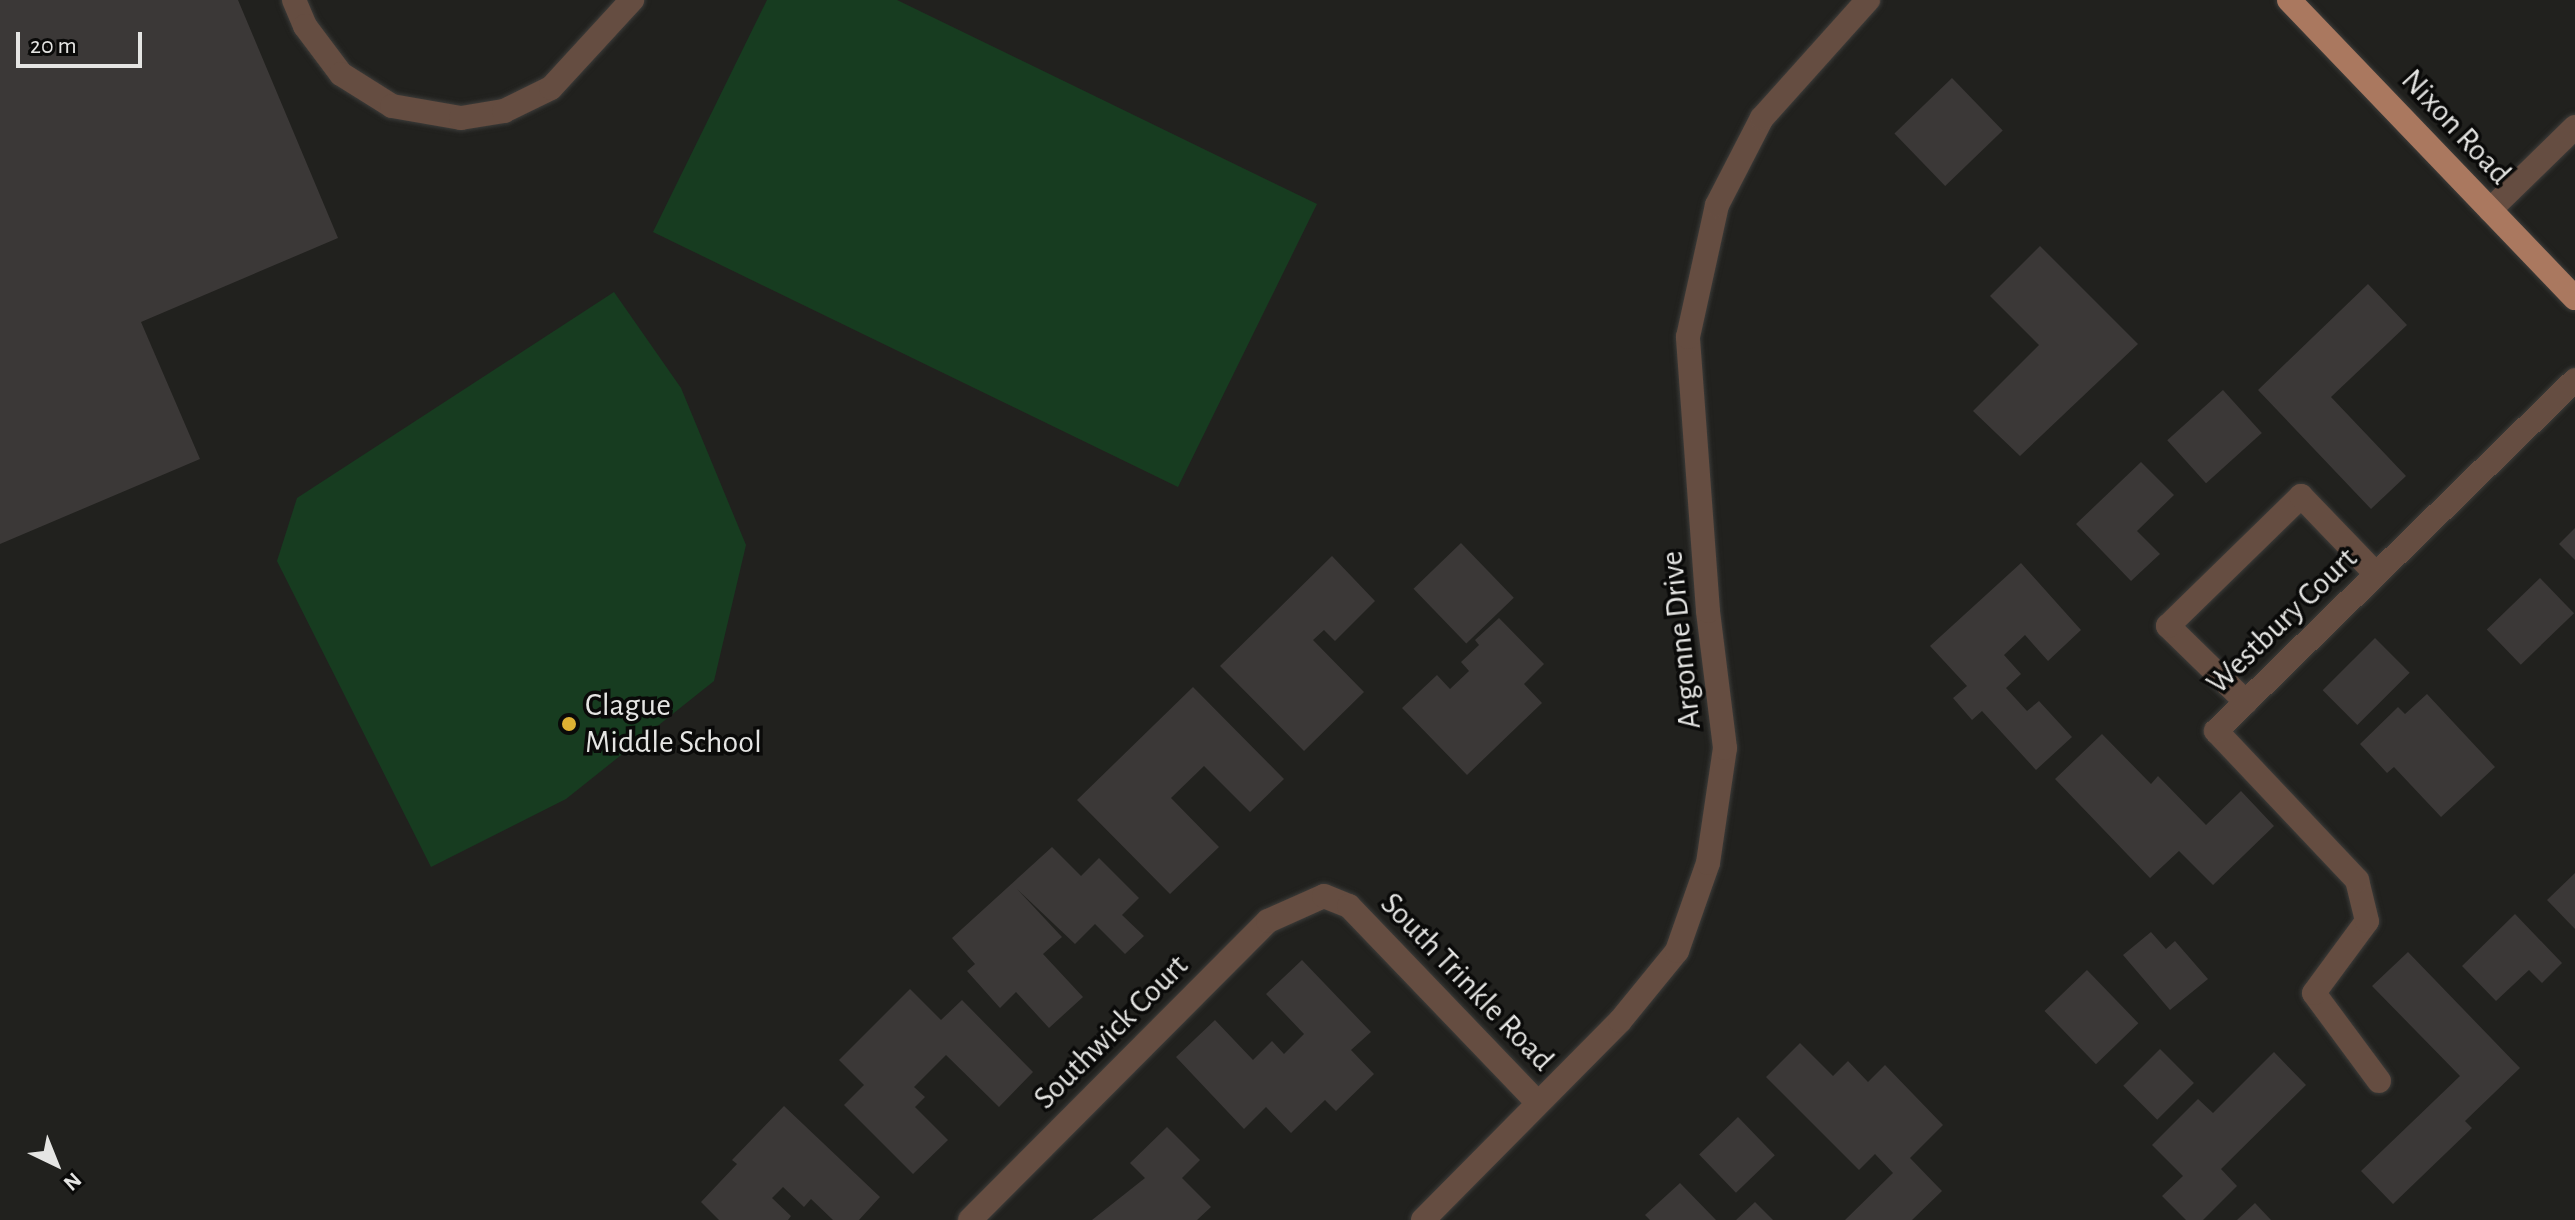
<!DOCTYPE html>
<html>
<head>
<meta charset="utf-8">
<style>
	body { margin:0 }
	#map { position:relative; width:2575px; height:1220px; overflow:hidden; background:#21211e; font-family:"Alegreya Sans",sans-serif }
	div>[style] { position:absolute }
	.green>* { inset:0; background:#173c20 }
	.building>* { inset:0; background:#3b3837; transform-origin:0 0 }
	.roads { filter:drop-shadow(0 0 2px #3c3c3a) drop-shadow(0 0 2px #3c3c3a) }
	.minor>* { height:24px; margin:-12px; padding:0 12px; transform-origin:12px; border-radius:12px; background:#654d41 }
	.major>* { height:24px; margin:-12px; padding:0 12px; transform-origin:12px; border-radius:12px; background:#aa785f }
	.dots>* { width:22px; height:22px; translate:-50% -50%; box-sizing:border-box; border:4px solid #0a0a09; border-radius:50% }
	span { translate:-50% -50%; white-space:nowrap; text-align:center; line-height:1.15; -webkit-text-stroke:7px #0a0a09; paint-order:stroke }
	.street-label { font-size:32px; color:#e5e5e3 }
	.poi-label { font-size:32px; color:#e5e5e3 }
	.left { translate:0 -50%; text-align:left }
	.north { position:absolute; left:16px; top:1124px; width:80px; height:80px; -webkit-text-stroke:6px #0a0a09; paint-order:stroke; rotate:137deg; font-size:22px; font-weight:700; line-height:32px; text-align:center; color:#e5e5e3 }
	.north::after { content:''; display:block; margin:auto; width:28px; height:36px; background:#e5e5e3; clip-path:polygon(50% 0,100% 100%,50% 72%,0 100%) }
	.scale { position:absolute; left:16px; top:32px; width:126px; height:36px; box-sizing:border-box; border:4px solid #e5e5e3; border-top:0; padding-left:10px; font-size:24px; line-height:28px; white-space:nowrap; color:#e5e5e3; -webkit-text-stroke:6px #0a0a09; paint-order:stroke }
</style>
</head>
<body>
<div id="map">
	<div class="green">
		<div style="clip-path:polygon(767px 0,897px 0,1317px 204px,1178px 487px,653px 232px)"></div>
		<div style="clip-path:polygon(614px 292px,681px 388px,746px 545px,714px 681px,566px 799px,431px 867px,277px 561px,297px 498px)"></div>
	</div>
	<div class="building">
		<div style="clip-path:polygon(0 0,238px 0,338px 238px,141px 322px,200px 459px,0 544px)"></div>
		<div style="left:1952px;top:78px;width:73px;height:80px;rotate:46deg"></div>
		<div style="clip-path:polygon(2040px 246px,2138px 344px,2020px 456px,1973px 411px,2039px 345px,1990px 296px)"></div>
		<div style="clip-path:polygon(2368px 284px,2407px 325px,2331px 397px,2406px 476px,2371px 509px,2258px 390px)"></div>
		<div style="left:2223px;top:390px;width:58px;height:75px;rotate:48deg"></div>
		<div style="clip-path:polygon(2141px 462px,2174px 495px,2137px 531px,2160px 554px,2131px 581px,2076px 524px)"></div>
		<div style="clip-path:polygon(2575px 528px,2575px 560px,2559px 544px)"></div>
		<div style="left:1461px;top:543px;width:76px;height:66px;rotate:46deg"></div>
		<div style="clip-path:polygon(1332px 556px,1375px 601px,1335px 641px,1324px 630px,1313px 640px,1364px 692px,1304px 751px,1220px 666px)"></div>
		<div style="clip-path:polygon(2021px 563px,2081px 630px,2048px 661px,2025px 635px,2004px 655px,2021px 674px,2006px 688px,2027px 711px,2039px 701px,2072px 737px,2036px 770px,1982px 711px,1972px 720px,1953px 698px,1967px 686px,1930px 646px)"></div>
		<div style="left:2540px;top:578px;width:49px;height:74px;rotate:46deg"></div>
		<div style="clip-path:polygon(1499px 618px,1544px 664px,1524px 684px,1542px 703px,1467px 775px,1402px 708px,1437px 675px,1450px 689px,1469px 671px,1461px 662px,1479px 645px,1475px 640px)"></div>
		<div style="left:2375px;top:638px;width:49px;height:74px;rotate:45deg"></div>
		<div style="clip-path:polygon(1193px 687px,1284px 779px,1250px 812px,1204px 766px,1171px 798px,1219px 847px,1170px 894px,1077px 800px)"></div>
		<div style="clip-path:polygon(2427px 694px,2495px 767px,2441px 817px,2394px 767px,2387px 773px,2360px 744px,2398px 707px,2405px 714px)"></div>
		<div style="clip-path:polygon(2102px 734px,2151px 784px,2158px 776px,2206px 825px,2241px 791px,2274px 826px,2213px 885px,2179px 851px,2150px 878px,2055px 779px)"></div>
		<div style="clip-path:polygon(1052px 847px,1081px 876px,1099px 858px,1139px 898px,1122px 915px,1144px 936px,1125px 954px,1095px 924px,1075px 944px,1017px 889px,1062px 937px,1043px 954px,1083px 997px,1049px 1028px,1016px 992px,1000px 1008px,967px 971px,975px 964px,952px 938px)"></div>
		<div style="clip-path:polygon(2575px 873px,2575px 929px,2547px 900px)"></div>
		<div style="clip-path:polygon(2515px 914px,2562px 963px,2542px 983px,2529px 970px,2496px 1001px,2462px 966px)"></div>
		<div style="clip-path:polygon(2151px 932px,2166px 949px,2175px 941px,2208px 979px,2170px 1010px,2123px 955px)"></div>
		<div style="clip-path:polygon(2408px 952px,2520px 1068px,2465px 1121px,2472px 1128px,2393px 1204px,2361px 1171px,2460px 1076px,2372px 986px)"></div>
		<div style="clip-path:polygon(1302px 960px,1371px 1032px,1351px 1050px,1374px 1074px,1336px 1111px,1325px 1100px,1291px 1133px,1266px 1107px,1244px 1129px,1176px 1057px,1215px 1020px,1253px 1060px,1272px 1041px,1284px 1054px,1304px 1034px,1266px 994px)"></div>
		<div style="left:2087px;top:970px;width:74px;height:59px;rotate:46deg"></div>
		<div style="clip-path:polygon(910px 989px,941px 1020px,962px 1000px,1033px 1072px,999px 1107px,946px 1055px,914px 1087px,925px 1097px,915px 1107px,948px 1140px,913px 1174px,844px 1105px,864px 1085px,839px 1060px)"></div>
		<div style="clip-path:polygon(1800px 1043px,1833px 1076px,1848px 1061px,1868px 1082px,1885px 1065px,1943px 1125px,1910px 1158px,1942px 1191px,1912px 1220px,1845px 1220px,1893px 1173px,1875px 1154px,1859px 1170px,1766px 1077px)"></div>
		<div style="left:2160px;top:1049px;width:48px;height:52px;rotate:45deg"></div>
		<div style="clip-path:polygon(2274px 1052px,2306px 1085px,2221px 1169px,2237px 1186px,2203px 1220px,2186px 1220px,2162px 1196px,2183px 1176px,2152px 1145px,2198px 1099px,2213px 1113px)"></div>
		<div style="clip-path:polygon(784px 1106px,880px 1197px,859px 1220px,833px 1220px,811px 1199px,804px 1207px,783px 1187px,772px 1198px,791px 1216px,788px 1220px,719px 1220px,701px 1202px,737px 1164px,732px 1160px)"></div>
		<div style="left:1738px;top:1117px;width:53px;height:54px;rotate:46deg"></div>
		<div style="clip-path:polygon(1167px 1127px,1200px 1160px,1182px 1178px,1211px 1207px,1197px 1220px,1092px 1220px,1145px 1178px,1130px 1163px)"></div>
		<div style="clip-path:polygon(1680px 1183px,1716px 1220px,1650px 1220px,1645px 1215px)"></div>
		<div style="clip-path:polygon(1755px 1202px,1773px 1220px,1736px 1220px)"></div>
		<div style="clip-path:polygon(2255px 1203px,2271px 1220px,2237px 1220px)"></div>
	</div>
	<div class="roads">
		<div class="minor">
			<div style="left:294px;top:0;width:28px;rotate:67deg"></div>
			<div style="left:305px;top:26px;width:60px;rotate:53.1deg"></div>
			<div style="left:341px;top:74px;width:60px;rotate:32.1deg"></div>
			<div style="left:392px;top:106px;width:70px;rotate:9.9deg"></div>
			<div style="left:461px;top:118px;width:44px;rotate:-9.2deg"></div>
			<div style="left:504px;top:111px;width:52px;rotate:-26.1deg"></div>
			<div style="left:551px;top:88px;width:120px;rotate:-47.4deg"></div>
			<div style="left:2490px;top:210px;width:119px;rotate:-44.3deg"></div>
			<div style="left:2246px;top:702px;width:109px;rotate:-135.7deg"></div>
			<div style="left:2168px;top:626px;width:186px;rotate:-44.3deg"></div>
			<div style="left:2301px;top:496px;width:108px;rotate:46.1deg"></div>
			<div style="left:2379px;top:1081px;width:109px;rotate:-126.5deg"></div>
			<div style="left:2314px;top:993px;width:89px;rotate:-53.6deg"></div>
			<div style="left:2367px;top:921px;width:42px;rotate:-103.7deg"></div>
			<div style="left:2357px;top:880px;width:205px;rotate:-133.4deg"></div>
			<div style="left:2216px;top:731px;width:502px;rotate:-44.35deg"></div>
			<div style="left:970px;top:1220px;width:422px;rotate:-45.1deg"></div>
			<div style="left:1268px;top:921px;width:61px;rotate:-24.1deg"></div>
			<div style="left:1324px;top:896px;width:27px;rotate:22deg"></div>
			<div style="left:1349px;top:906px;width:272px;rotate:46.2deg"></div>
			<div style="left:1423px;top:1220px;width:280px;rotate:-45.3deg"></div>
			<div style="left:1620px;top:1021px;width:90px;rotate:-50.8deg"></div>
			<div style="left:1677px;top:951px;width:93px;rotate:-70.6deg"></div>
			<div style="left:1708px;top:863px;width:116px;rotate:-81.6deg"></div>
			<div style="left:1725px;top:748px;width:138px;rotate:-97.1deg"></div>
			<div style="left:1708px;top:611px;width:275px;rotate:-94.2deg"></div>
			<div style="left:1688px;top:337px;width:135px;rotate:-77.6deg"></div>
			<div style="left:1717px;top:205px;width:98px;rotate:-62.7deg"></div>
			<div style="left:1762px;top:118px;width:159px;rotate:-48.1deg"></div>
		</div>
		<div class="major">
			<div style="left:2289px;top:0;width:413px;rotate:46.2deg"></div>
		</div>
	</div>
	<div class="dots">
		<div style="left:569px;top:724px;background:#deb133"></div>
	</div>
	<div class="street-label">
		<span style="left:2456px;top:127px;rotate:47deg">Nixon Road</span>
		<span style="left:2282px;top:621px;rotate:-44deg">Westbury Court</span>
		<span style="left:1681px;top:640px;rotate:-96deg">Argonne Drive</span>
		<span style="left:1467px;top:982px;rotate:46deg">South Trinkle Road</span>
		<span style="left:1111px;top:1032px;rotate:-45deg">Southwick Court</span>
	</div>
	<div class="poi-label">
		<span class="left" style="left:585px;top:724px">Clague<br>Middle School</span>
	</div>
	<div class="north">N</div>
	<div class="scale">20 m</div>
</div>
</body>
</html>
